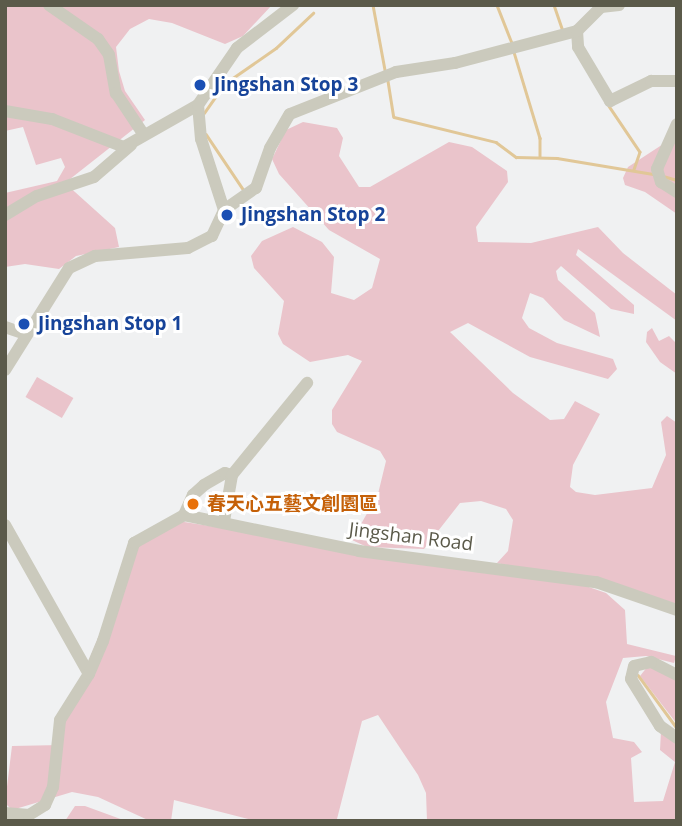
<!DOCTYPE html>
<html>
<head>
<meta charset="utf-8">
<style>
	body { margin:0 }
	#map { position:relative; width:682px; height:826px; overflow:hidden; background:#f0f1f2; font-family:"Open Sans","Noto Sans TC",sans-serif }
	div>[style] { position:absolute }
	.green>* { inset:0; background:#eac4cb; transform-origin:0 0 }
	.stream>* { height:2.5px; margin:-1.25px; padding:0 1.25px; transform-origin:1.25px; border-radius:1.25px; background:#e1c797 }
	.minor>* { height:12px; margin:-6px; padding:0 6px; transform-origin:6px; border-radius:6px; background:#cbcabd }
	.dots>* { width:19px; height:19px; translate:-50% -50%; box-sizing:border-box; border:4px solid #fff; border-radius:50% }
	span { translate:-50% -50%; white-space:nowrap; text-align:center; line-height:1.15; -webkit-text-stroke:6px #fff; paint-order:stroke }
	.transit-label { font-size:19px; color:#164399; font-weight:700 }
	.left { translate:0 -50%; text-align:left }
	.food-label { font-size:19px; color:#c56008; font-weight:700 }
	.street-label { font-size:19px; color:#5b5a4a }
	.frame { position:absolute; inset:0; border:7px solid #5b5a4a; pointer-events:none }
</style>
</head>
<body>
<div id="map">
	<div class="green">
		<div style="clip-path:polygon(5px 5px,272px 5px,243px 36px,225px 44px,172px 23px,149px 19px,130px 29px,116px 47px,119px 71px,125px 91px,145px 120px,65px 183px,115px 228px,119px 247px,76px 256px,59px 269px,25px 264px,5px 267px,5px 193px,57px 181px,65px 167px,61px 158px,36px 165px,23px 127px,5px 131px)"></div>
		<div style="clip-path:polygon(303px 122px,337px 128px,343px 138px,339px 156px,359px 187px,370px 187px,449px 142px,472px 147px,507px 171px,508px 182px,476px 227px,478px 242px,531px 243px,598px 227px,623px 253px,677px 295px,677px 321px,578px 249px,576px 255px,634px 305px,634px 314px,611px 309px,561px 266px,556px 271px,558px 280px,595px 313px,600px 337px,564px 320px,543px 298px,530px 293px,522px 318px,529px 328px,557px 343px,613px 359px,617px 369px,608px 379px,530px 357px,468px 323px,450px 332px,513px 393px,550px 420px,564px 419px,575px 401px,600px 414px,573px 465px,570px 487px,576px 492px,595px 495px,652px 488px,666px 455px,661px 422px,667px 416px,677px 423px,677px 605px,497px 563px,508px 551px,513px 520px,506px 509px,481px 501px,460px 503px,424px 549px,367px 547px,352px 540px,378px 494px,386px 461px,380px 451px,337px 432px,332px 424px,332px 410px,362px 361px,348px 355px,310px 362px,283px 344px,278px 334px,284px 301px,254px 268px,251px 256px,262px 241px,293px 227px,322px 242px,334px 257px,331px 293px,354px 300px,372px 288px,380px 259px,329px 230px,279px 174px,272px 159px,286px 130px)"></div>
		<div style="clip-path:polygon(677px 135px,677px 214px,645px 192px,625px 185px,623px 178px,628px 167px)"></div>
		<div style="clip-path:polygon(652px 328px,659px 341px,669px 336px,677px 344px,677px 374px,660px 362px,646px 342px,647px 332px)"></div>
		<div style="left:37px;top:377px;width:42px;height:23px;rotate:30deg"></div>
		<div style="clip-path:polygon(178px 521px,580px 584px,606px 593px,625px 610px,627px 644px,676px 656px,674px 663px,646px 656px,623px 658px,606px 702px,613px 738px,634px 742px,642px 752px,631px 758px,634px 802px,663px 801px,675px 762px,660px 750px,661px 731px,677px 731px,677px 821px,427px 821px,426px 793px,418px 775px,378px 715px,362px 721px,337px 819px,256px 821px,174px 800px,171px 821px,150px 821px,98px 797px,72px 792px,12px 810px,5px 803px,12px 746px,61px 745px,63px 723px,136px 546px)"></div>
		<div style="clip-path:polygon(648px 666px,677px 677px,677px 724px,640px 676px)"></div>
		<div style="clip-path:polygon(75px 806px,85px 806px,126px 821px,65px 821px)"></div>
	</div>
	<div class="stream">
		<div style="left:373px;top:5px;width:66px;rotate:79.5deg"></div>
		<div style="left:497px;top:5px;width:41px;rotate:68.5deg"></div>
		<div style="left:554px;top:5px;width:28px;rotate:71deg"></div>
		<div style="left:514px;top:52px;width:90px;rotate:73.2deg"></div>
		<div style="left:540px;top:138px;width:19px;rotate:90deg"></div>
		<div style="left:388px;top:81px;width:36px;rotate:81deg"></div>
		<div style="left:394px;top:117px;width:105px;rotate:13.8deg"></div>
		<div style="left:496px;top:142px;width:25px;rotate:37deg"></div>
		<div style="left:516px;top:157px;width:41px;rotate:1.4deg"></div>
		<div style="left:557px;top:158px;width:97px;rotate:9.5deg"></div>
		<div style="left:609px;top:106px;width:55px;rotate:56deg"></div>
		<div style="left:640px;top:152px;width:18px;rotate:109deg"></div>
		<div style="left:204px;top:113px;width:35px;rotate:-55deg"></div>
		<div style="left:224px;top:84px;width:63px;rotate:-34.7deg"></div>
		<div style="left:276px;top:48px;width:51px;rotate:-43.4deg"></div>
		<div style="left:206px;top:134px;width:70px;rotate:56.1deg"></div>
		<div style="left:663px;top:176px;width:15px;rotate:16deg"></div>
		<div style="left:638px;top:675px;width:66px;rotate:53.7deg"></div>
	</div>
	<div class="minor">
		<div style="left:49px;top:5px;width:60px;rotate:34.8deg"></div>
		<div style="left:98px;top:39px;width:19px;rotate:55deg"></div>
		<div style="left:109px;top:55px;width:39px;rotate:80deg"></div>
		<div style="left:116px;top:93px;width:50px;rotate:56.3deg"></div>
		<div style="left:577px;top:31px;width:16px;rotate:86deg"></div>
		<div style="left:578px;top:47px;width:63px;rotate:59.3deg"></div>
		<div style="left:610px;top:101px;width:46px;rotate:-26deg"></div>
		<div style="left:651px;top:81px;width:26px"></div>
		<div style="left:5px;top:111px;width:48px;rotate:9.7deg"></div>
		<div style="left:52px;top:119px;width:77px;rotate:21.3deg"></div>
		<div style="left:124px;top:147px;width:85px;rotate:-29.6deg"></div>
		<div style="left:677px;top:124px;width:49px;rotate:114deg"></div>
		<div style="left:657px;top:169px;width:14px;rotate:73deg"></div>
		<div style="left:661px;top:182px;width:19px;rotate:32deg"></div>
		<div style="left:224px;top:210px;width:39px;rotate:-35deg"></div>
		<div style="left:256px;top:188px;width:42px;rotate:-70.7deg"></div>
		<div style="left:270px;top:148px;width:39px;rotate:-60deg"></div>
		<div style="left:290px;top:114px;width:114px;rotate:-21.6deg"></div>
		<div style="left:396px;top:72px;width:60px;rotate:-8.7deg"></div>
		<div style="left:455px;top:63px;width:126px;rotate:-14.7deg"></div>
		<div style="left:577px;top:31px;width:34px;rotate:-45deg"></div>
		<div style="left:601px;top:7px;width:18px;rotate:-6deg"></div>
		<div style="left:5px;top:215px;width:37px;rotate:-31deg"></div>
		<div style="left:37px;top:196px;width:60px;rotate:-18.4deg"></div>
		<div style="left:94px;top:177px;width:49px;rotate:-40.9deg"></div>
		<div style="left:5px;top:327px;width:21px;rotate:19deg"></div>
		<div style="left:5px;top:370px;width:120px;rotate:-57.9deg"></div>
		<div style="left:69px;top:268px;width:29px;rotate:-25deg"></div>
		<div style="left:95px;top:256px;width:93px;rotate:-4.9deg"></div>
		<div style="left:188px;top:248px;width:27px;rotate:-27deg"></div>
		<div style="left:212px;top:236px;width:29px;rotate:-65deg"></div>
		<div style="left:224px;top:210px;width:75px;rotate:-107.9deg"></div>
		<div style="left:201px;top:139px;width:34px;rotate:-95deg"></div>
		<div style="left:198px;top:105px;width:69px;rotate:-55.6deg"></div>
		<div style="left:237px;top:48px;width:71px;rotate:-37.5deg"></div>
		<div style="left:184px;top:515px;width:22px;rotate:-66deg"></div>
		<div style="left:193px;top:495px;width:15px;rotate:-42deg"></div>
		<div style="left:204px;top:485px;width:24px;rotate:-30deg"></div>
		<div style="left:225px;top:473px;width:7px;rotate:16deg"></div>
		<div style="left:224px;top:521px;width:47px;rotate:-80.1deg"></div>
		<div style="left:232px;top:475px;width:119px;rotate:-50.8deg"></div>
		<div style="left:5px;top:525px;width:171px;rotate:60.6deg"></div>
		<div style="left:677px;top:675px;width:29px;rotate:-153deg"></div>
		<div style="left:651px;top:662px;width:17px;rotate:167deg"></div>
		<div style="left:634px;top:666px;width:13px;rotate:103deg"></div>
		<div style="left:631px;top:679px;width:55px;rotate:58.3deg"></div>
		<div style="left:660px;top:726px;width:21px;rotate:35deg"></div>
		<div style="left:5px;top:813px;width:24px;rotate:5deg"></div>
		<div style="left:29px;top:815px;width:19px;rotate:-32deg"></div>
		<div style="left:45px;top:805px;width:20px;rotate:-66deg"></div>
		<div style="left:53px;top:787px;width:67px;rotate:-84deg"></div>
		<div style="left:60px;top:720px;width:54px;rotate:-57.8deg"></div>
		<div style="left:89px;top:674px;width:36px;rotate:-67deg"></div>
		<div style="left:103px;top:641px;width:103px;rotate:-72.4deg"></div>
		<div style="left:134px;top:543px;width:57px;rotate:-29.2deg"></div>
		<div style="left:184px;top:515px;width:179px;rotate:11.6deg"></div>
		<div style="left:359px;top:551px;width:239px;rotate:7.5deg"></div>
		<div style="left:596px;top:582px;width:86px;rotate:19.1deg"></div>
	</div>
	<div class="dots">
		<div style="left:200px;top:85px;background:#1a4fb4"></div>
		<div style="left:227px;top:215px;background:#1a4fb4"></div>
		<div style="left:24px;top:324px;background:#1a4fb4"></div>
		<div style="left:193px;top:504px;background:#e8710a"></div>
	</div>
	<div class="transit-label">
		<span class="left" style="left:214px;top:85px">Jingshan Stop 3</span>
		<span class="left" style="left:241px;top:215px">Jingshan Stop 2</span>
		<span class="left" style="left:38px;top:324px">Jingshan Stop 1</span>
	</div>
	<div class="food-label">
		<span class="left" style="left:207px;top:504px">春天心五藝文創園區</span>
	</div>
	<div class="street-label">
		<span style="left:411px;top:537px;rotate:7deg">Jingshan Road</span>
	</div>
	<div class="frame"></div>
</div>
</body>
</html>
